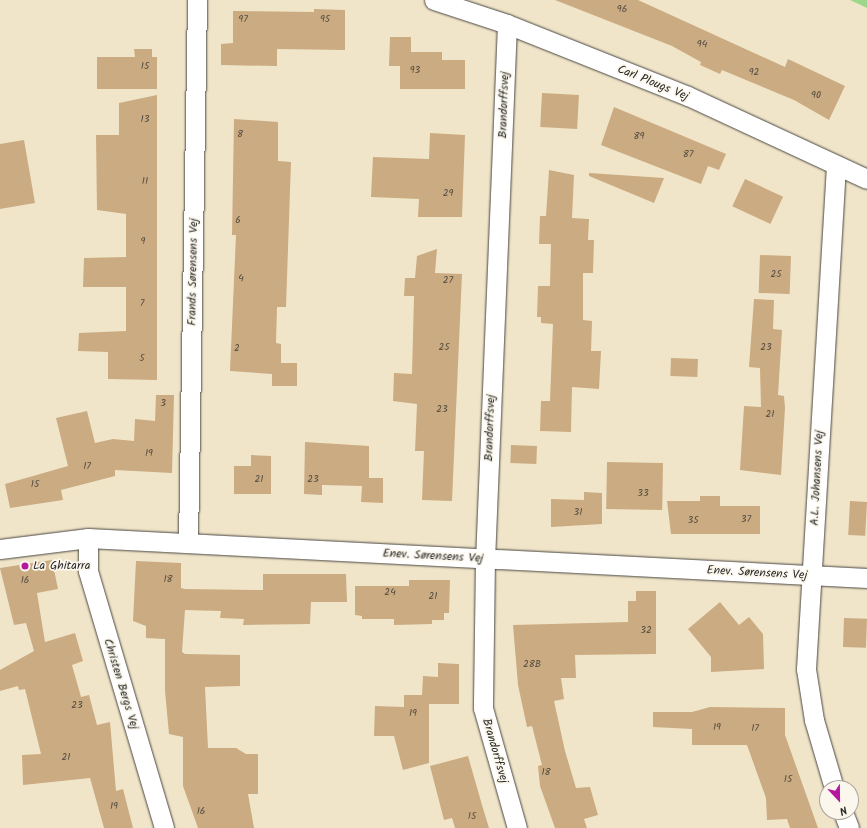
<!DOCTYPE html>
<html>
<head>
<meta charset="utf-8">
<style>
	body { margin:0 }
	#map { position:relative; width:867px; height:828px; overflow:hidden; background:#f1e5c9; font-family:Kalam,sans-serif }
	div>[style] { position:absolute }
	.green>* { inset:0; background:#9dd78a }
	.building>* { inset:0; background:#cbab81; transform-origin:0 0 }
	.roads { filter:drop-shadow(0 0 1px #494743) drop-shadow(0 0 1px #494743) }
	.minor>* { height:19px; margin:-9.5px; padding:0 9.5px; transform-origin:9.5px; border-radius:9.5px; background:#fff }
	.dots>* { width:11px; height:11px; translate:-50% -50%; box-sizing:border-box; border:2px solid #fbf7ec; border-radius:50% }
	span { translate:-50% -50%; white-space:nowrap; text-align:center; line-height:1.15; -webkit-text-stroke:3.5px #fbf7ec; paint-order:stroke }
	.number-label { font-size:10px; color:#534b40 }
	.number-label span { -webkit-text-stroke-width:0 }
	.street-label { font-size:12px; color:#2b2b2b }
	.poi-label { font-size:12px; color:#2b2b2b }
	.left { translate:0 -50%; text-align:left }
	.north { position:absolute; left:819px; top:780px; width:40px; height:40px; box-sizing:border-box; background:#fbf7ec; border:1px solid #a8a59f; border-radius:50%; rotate:158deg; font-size:11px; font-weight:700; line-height:16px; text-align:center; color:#2b2b2b }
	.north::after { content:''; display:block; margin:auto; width:14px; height:18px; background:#b5179e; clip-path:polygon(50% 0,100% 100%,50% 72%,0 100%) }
</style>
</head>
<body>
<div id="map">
	<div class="green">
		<div style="clip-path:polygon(850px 0,867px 0,867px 8px)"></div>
	</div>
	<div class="building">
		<div style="clip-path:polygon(555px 0,638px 0,785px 67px,788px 59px,845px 86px,829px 120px,794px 100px,722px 70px,720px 74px,700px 65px,701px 62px,672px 46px)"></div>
		<div style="clip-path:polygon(314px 9px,345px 10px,345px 50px,277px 49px,277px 66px,221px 65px,221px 44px,233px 43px,233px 11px,314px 12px)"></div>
		<div style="clip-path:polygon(390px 37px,411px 37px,411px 52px,442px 52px,442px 60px,465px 60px,465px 89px,400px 89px,400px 66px,389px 66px)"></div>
		<div style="clip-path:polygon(134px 49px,152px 49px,152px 57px,157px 57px,157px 89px,97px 89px,97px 57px,135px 57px)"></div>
		<div style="left:542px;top:93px;width:37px;height:34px;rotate:3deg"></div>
		<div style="clip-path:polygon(157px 95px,157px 380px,108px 379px,108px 352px,78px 351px,79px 333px,126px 331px,126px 287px,83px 287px,84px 258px,126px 257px,126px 214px,97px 210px,96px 135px,119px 135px,119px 103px)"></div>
		<div style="clip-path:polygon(614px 107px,726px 154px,719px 170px,708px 166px,701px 184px,601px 145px)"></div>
		<div style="clip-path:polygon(234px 119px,278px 122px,278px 161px,291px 162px,286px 307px,277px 307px,276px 343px,281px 344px,281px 363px,297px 363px,297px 386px,272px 386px,272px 374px,230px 371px,236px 235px,232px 235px)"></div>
		<div style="clip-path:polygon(430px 133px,465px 135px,462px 217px,418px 217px,419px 199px,371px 197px,373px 157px,429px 159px)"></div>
		<div style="clip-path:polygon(24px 140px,35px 203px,0 209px,0 144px)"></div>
		<div style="clip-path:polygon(549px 170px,574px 175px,572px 218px,589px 219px,588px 240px,594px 240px,593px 273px,583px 273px,583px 320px,592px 321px,591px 351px,601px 351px,599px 389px,572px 387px,571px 432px,540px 431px,541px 401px,550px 401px,553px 324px,541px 323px,541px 317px,537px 317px,538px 286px,550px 286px,551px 244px,539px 244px,540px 216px,546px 216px)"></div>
		<div style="clip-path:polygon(589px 173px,664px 178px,654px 203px,589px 176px)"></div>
		<div style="left:745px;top:179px;width:42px;height:30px;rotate:25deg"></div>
		<div style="clip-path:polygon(437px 249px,435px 273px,462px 274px,452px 501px,422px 500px,424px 451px,415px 451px,417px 404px,393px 401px,394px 373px,412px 374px,414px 296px,404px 296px,405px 278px,415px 278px,417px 256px)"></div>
		<div style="left:760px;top:255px;width:31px;height:38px;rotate:2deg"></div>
		<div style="clip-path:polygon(754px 299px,774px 300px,773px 329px,782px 330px,778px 395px,784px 396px,785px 408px,781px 475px,740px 470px,744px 406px,761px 407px,760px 368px,749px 367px)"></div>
		<div style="left:671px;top:358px;width:27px;height:18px;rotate:2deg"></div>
		<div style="clip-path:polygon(156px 395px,174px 395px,172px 473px,115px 470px,115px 476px,61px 490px,63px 500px,10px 508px,5px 484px,68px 466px,56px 418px,87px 411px,95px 443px,113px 439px,134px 441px,135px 419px,155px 421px)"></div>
		<div style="clip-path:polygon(305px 442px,369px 446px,369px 478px,383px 478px,383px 503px,361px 502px,362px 486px,322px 485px,322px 495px,304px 494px)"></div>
		<div style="left:511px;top:445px;width:26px;height:18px;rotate:2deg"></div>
		<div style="clip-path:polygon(251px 455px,271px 456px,271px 494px,234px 494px,234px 466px,251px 466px)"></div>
		<div style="left:607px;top:462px;width:56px;height:47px;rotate:1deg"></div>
		<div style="clip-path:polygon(584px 492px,602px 493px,602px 524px,551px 527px,551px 499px,584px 500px)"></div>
		<div style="clip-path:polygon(700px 496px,720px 496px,720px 506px,760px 506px,760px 534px,671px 534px,667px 501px,700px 501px)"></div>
		<div style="left:850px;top:501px;width:17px;height:34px;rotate:3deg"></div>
		<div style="clip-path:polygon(52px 560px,58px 589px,37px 593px,45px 642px,75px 633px,83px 661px,72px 665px,81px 697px,89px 695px,97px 725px,110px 722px,116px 791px,123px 789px,133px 828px,104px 828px,90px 778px,23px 785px,22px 755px,41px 754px,25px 689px,19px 690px,18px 686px,0 691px,0 670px,34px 651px,26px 623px,14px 625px,0 568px)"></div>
		<div style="clip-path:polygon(136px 561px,181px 563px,181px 588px,185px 589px,263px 590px,263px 574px,346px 574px,347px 602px,311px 602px,310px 624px,243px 625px,244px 619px,220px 618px,221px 611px,185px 610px,182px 652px,185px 654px,240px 655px,240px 686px,205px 687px,208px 748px,236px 748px,246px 754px,258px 754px,258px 794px,248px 794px,254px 828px,198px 828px,183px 786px,183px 737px,169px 734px,165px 691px,165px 639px,146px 638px,146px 626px,133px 621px)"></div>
		<div style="clip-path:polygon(409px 580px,450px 580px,449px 613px,444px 613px,444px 620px,432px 620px,432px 624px,394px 625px,394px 619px,362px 619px,362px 616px,355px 615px,355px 586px,409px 586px)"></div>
		<div style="clip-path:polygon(636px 591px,656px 591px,656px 654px,575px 655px,576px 678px,561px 678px,564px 699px,554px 701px,565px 751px,576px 788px,590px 787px,598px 815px,584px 819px,587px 828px,555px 828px,540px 786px,538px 766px,542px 765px,532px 726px,527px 727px,518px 685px,513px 625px,628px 622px,628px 601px,636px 601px)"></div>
		<div style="clip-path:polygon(720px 602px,739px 625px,749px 617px,763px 634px,764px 669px,711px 672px,711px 657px,688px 629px)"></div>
		<div style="left:844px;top:618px;width:23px;height:29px;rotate:2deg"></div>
		<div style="clip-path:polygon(438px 663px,459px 664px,459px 704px,429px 704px,429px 763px,403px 770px,394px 736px,374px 736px,375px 706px,404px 707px,404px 695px,422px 695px,423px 676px,438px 677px)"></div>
		<div style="clip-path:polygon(710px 707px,785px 708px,785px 735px,818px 828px,790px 828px,787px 819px,767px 820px,766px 798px,747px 745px,692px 745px,692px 729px,653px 727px,653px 712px,692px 712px)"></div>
		<div style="clip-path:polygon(468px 756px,482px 805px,489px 828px,455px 828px,452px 818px,444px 820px,430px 766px)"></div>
	</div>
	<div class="roads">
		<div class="minor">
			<div style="left:434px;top:0;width:77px;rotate:18.2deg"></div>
			<div style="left:507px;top:24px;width:195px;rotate:21.7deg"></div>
			<div style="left:688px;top:96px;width:197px;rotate:24.9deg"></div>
			<div style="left:507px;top:24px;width:535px;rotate:92.35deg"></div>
			<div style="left:485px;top:559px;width:149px;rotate:90.8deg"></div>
			<div style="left:483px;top:708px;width:125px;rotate:74.2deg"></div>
			<div style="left:88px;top:538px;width:33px;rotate:90deg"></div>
			<div style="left:88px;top:571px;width:268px;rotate:73.5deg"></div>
			<div style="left:188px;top:543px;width:543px;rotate:-89.05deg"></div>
			<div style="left:0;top:549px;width:89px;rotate:-7.1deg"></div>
			<div style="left:88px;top:538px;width:780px;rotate:2.94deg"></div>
			<div style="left:834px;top:788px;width:71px;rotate:-106.4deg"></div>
			<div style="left:814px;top:720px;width:52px;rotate:-98.9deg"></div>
			<div style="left:806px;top:669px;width:505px;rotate:-86.59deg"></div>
			<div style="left:843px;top:812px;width:17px;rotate:69deg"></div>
		</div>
	</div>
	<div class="dots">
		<div style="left:25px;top:566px;background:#b5179e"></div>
	</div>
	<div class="number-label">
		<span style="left:622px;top:10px">96</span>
		<span style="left:243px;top:20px">97</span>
		<span style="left:325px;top:20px">95</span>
		<span style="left:702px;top:45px">94</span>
		<span style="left:145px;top:67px">15</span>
		<span style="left:415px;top:71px">93</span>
		<span style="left:754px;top:73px">92</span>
		<span style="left:816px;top:96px">90</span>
		<span style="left:145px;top:120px">13</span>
		<span style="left:240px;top:135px">8</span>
		<span style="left:639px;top:137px">89</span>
		<span style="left:688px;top:155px">87</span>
		<span style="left:145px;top:182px">11</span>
		<span style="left:448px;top:194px">29</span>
		<span style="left:238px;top:221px">6</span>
		<span style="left:143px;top:242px">9</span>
		<span style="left:776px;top:275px">25</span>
		<span style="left:241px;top:279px">4</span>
		<span style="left:448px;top:281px">27</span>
		<span style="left:142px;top:304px">7</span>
		<span style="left:444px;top:348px">25</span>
		<span style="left:766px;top:348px">23</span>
		<span style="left:237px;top:349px">2</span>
		<span style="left:142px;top:359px">5</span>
		<span style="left:163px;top:404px">3</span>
		<span style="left:442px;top:410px">23</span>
		<span style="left:770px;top:415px">21</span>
		<span style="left:149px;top:454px">19</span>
		<span style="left:87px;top:467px">17</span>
		<span style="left:259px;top:480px">21</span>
		<span style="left:313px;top:480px">23</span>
		<span style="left:35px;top:485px">15</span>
		<span style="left:643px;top:494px">33</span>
		<span style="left:578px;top:513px">31</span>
		<span style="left:746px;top:520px">37</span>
		<span style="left:693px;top:521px">35</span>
		<span style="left:168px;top:580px">18</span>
		<span style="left:25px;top:581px">16</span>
		<span style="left:390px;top:593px">24</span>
		<span style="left:433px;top:597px">21</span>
		<span style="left:646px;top:631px">32</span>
		<span style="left:532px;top:665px">28B</span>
		<span style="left:77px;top:706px">23</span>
		<span style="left:413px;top:714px">19</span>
		<span style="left:717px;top:728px">19</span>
		<span style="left:755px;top:729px">17</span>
		<span style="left:66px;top:758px">21</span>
		<span style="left:546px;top:773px">18</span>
		<span style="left:788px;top:780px">15</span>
		<span style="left:114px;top:807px">19</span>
		<span style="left:201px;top:812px">16</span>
		<span style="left:472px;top:817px">15</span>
	</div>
	<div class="street-label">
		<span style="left:653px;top:83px;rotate:22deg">Carl Plougs Vej</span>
		<span style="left:504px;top:105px;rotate:-88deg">Brandorffsvej</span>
		<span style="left:193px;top:272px;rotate:-89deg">Frands Sørensens Vej</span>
		<span style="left:490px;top:428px;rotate:-88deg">Brandorffsvej</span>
		<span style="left:817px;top:478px;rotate:-87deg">A.L. Johansens Vej</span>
		<span style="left:433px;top:556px;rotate:3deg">Enev. Sørensens Vej</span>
		<span style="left:757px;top:573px;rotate:3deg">Enev. Sørensens Vej</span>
		<span style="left:121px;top:684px;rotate:73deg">Christen Bergs Vej</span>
		<span style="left:495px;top:751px;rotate:74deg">Brandorffsvej</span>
	</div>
	<div class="poi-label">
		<span class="left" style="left:33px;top:566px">La Ghitarra</span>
	</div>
	<div class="north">N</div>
</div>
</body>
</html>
